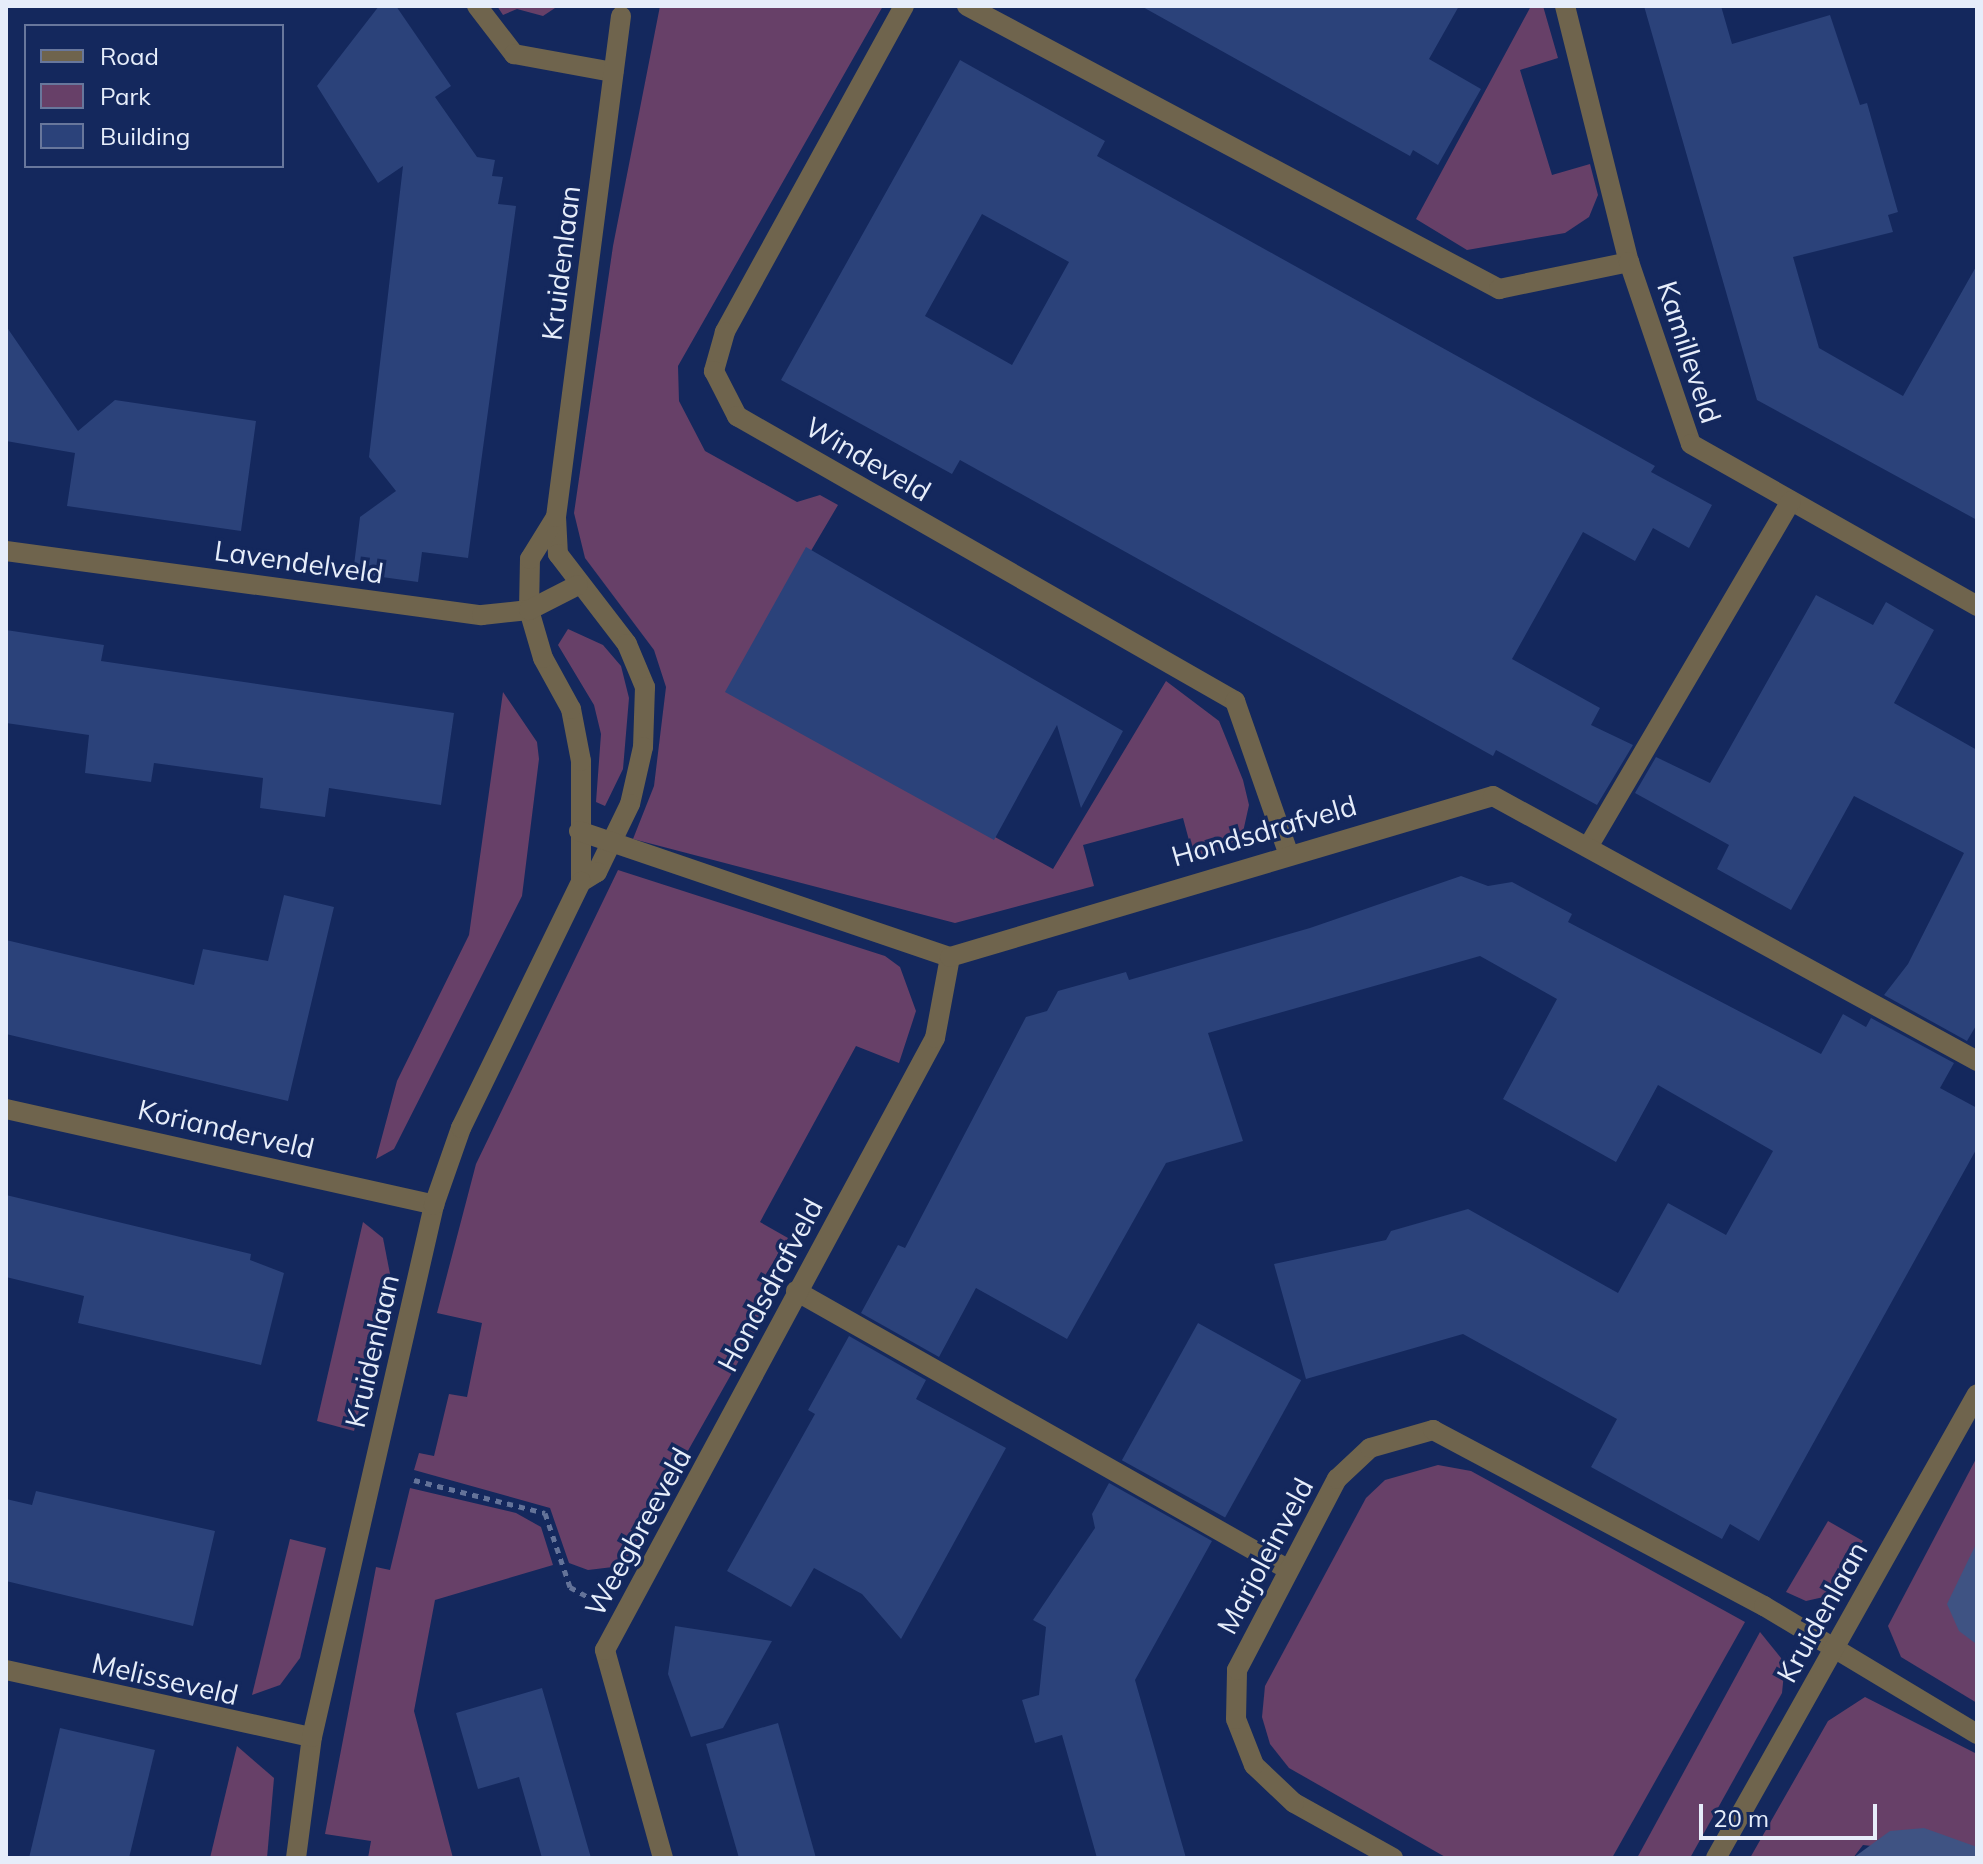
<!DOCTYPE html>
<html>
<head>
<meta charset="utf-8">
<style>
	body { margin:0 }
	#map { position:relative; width:1983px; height:1864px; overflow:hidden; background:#14285d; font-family:Mulish,sans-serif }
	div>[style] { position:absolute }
	.green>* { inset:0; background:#674068 }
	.water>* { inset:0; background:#3f5383 }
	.building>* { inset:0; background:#2b427a; transform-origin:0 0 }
	.path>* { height:5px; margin-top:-2.5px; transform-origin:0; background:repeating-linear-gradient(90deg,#647399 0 6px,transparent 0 12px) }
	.minor>* { height:20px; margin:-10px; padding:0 10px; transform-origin:10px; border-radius:10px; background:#6f644d }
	span { translate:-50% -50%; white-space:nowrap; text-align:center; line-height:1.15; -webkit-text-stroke:7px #14285d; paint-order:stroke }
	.street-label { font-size:28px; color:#e6edfa }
	.frame { position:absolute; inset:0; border:8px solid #e6edfa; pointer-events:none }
	.legend { position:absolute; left:24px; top:24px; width:260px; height:144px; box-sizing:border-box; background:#14285d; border:2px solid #68779c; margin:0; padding:10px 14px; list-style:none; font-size:24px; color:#e6edfa }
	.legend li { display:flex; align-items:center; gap:16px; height:40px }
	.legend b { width:40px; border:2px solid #68779c }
	.scale { position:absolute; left:1699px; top:1804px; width:178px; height:36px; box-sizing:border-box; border:4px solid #e6edfa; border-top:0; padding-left:10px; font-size:24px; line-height:28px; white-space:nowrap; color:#e6edfa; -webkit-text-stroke:6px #14285d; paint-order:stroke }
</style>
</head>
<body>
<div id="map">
	<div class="green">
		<div style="clip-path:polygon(497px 6px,558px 6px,543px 16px,517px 9px,503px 15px)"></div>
		<div style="clip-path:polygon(660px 6px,883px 6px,678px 366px,679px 401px,705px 451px,797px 502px,820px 495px,838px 505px,729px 690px,1053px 869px,1166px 681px,1219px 721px,1243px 780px,1249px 805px,1243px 832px,1224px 850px,1194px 859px,1183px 818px,1083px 845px,1094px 886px,955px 923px,633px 839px,654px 786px,666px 687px,654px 650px,585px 558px,574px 513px,613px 246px)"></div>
		<div style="clip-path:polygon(1531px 6px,1543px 6px,1558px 58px,1520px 70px,1552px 175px,1590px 164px,1598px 195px,1589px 217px,1565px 233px,1467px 250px,1416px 219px)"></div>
		<div style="clip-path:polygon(568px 629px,603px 645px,621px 666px,629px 698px,623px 769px,605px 806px,596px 802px,601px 734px,594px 705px,558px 645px)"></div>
		<div style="clip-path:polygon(503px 692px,537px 742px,539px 759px,522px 896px,394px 1149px,376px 1159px,397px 1081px,469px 935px)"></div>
		<div style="clip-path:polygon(618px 870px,885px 956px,900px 967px,916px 1011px,899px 1063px,856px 1046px,760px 1222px,788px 1238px,766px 1274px,772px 1302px,629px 1555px,613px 1567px,588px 1570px,569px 1563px,550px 1508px,414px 1470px,419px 1453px,434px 1456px,449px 1394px,467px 1397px,482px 1323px,437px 1313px,476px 1164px)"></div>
		<div style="clip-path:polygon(363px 1222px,383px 1238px,391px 1279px,354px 1431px,317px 1421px)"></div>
		<div style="clip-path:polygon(1977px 1457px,1977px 1703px,1901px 1657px,1888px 1626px)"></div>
		<div style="clip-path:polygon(1438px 1465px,1471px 1471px,1745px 1622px,1612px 1858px,1447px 1858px,1289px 1768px,1270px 1744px,1262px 1717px,1265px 1686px,1366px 1498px,1385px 1480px)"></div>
		<div style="clip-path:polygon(410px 1488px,516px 1513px,541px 1527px,553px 1565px,435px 1600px,414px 1711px,453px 1858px,368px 1858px,371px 1841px,325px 1834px,376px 1567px,390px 1570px)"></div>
		<div style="clip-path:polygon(1828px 1521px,1863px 1541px,1828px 1596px,1806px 1601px,1786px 1592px)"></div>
		<div style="clip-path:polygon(290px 1539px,326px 1548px,300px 1658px,280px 1685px,252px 1695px)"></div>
		<div style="clip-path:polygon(1760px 1632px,1785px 1663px,1782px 1693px,1690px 1858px,1637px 1858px)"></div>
		<div style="clip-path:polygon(1865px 1697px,1977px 1754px,1977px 1858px,1863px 1845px,1853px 1858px,1750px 1858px,1828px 1721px)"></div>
		<div style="clip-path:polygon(237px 1746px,274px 1778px,267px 1858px,210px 1858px)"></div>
	</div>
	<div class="water">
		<div style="clip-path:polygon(1977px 1542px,1977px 1643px,1975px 1643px,1959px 1631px,1947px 1604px)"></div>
		<div style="clip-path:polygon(1924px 1828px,1977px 1847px,1977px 1858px,1853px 1858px,1890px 1831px)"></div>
	</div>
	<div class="building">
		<div style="clip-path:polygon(379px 6px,396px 6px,451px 86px,435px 97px,477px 157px,495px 160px,492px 176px,503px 177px,498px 204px,516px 206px,468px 558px,422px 552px,418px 582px,353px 573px,360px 517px,396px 491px,369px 457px,403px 166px,378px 183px,317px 86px)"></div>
		<div style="clip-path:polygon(1141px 6px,1459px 6px,1429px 59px,1481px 89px,1438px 165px,1413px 150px,1410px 156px)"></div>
		<div style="clip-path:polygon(1644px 6px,1721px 6px,1732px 44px,1830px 15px,1860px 105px,1867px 103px,1898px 212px,1888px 215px,1893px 232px,1793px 257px,1819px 348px,1903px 396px,1977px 265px,1977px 520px,1757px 400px)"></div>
		<div style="clip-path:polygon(evenodd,960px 60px,1105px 141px,1097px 156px,1655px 466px,1651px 472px,1712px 505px,1689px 548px,1653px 528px,1635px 561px,1583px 532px,1512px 659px,1600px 708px,1591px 725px,1633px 745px,1597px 805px,1496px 750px,1493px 756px,960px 460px,952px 474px,781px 380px,960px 60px,982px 214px,1069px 262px,1012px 365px,925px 316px,982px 214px)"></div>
		<div style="clip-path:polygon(6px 326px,78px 431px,115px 400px,256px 421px,241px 531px,67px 506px,75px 453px,6px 441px)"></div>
		<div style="clip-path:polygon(806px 547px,1123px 731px,1081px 808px,1057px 725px,994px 840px,725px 692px)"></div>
		<div style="clip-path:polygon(1816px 595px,1873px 625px,1886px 602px,1934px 630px,1894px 703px,1977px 750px,1977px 1024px,1967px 1041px,1884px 995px,1908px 964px,1964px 853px,1854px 796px,1791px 910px,1717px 869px,1729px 845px,1635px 793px,1656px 757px,1710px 783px)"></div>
		<div style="clip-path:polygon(6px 630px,104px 645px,101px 661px,454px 713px,441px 805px,329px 788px,325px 817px,260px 808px,263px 778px,154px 763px,151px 782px,85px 773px,89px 735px,6px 723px)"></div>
		<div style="clip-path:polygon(1461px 876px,1488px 886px,1512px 882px,1572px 914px,1568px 922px,1821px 1054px,1843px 1014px,1866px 1027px,1871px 1018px,1954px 1063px,1940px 1088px,1977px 1108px,1977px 1148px,1759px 1541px,1730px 1524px,1722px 1539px,1591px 1467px,1617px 1419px,1463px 1334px,1306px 1379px,1274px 1264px,1386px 1240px,1391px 1231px,1468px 1209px,1618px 1293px,1668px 1203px,1726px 1235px,1773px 1151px,1658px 1085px,1616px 1162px,1503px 1099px,1557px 999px,1480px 956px,1208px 1033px,1243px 1141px,1166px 1163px,1067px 1339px,976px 1288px,939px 1357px,861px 1313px,898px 1245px,905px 1248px,1026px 1017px,1047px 1011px,1058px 991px,1126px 972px,1129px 980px,1310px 928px)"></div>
		<div style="clip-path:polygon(284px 895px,334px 907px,288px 1101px,6px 1034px,6px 940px,194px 985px,203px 949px,268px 961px)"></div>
		<div style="clip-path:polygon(6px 1195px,251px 1254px,250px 1260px,284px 1273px,261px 1365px,78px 1323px,84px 1296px,6px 1277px)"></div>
		<div style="left:1198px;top:1323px;width:118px;height:157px;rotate:29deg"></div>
		<div style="clip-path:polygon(849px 1336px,926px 1380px,916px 1399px,1006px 1448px,901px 1639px,862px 1594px,814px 1568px,791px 1607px,727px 1571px,815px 1414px,808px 1410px)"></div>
		<div style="clip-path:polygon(1109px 1483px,1212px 1541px,1135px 1680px,1186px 1858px,1097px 1858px,1062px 1735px,1035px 1743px,1022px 1700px,1039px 1695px,1046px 1627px,1033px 1620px,1095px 1528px,1092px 1514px)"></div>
		<div style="clip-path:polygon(36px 1491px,215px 1531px,193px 1626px,6px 1581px,6px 1499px,32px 1505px)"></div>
		<div style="clip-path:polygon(675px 1626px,772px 1641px,723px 1728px,691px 1737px,668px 1674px)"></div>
		<div style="clip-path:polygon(542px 1688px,591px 1858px,542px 1858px,519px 1777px,478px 1789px,456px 1713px)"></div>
		<div style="clip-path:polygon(778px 1723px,816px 1858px,739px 1858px,706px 1744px)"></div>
		<div style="clip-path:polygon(60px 1728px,155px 1750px,129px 1858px,29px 1858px)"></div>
	</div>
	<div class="path">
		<div style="left:414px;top:1480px;width:135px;rotate:14.1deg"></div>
		<div style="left:545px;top:1513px;width:78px;rotate:71.3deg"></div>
		<div style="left:570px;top:1587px;width:21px;rotate:29deg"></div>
	</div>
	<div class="minor">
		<div style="left:477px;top:6px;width:61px;rotate:52.4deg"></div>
		<div style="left:514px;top:54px;width:101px;rotate:10.3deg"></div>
		<div style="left:904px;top:6px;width:372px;rotate:118.8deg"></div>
		<div style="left:725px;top:332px;width:41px;rotate:105.8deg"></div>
		<div style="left:714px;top:371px;width:51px;rotate:62.9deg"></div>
		<div style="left:737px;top:416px;width:574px;rotate:29.78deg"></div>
		<div style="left:1235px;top:701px;width:160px;rotate:70.7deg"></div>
		<div style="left:967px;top:6px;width:603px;rotate:28.01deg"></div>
		<div style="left:1499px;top:289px;width:133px;rotate:-11.7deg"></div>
		<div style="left:1565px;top:6px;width:264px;rotate:76deg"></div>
		<div style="left:1629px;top:262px;width:192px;rotate:71.2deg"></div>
		<div style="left:1691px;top:444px;width:329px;rotate:29.5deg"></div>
		<div style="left:556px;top:517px;width:37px;rotate:87deg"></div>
		<div style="left:558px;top:554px;width:113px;rotate:52.5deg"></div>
		<div style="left:627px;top:644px;width:47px;rotate:67.3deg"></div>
		<div style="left:645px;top:687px;width:60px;rotate:91.9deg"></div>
		<div style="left:643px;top:747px;width:58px;rotate:102.8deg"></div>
		<div style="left:630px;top:804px;width:76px;rotate:115.9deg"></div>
		<div style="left:597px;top:872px;width:19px;rotate:148deg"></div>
		<div style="left:581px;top:882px;width:121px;rotate:-90deg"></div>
		<div style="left:581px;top:761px;width:53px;rotate:-100.9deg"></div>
		<div style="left:571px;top:709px;width:58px;rotate:-118.8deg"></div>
		<div style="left:543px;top:658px;width:50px;rotate:-106.3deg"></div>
		<div style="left:529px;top:610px;width:51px;rotate:-88.9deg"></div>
		<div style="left:530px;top:559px;width:49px;rotate:-58.2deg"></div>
		<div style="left:556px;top:517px;width:505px;rotate:-82.61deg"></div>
		<div style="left:6px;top:551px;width:480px;rotate:7.7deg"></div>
		<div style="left:482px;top:615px;width:47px;rotate:-6.1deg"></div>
		<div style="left:529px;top:610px;width:55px;rotate:-27deg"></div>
		<div style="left:579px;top:831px;width:392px;rotate:18.8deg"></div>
		<div style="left:1588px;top:847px;width:401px;rotate:-59.6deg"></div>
		<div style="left:6px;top:1109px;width:439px;rotate:12.6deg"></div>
		<div style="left:796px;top:1291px;width:566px;rotate:29.51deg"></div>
		<div style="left:6px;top:1670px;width:313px;rotate:12.4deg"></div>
		<div style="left:296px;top:1858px;width:122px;rotate:-82.5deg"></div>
		<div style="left:312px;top:1737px;width:546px;rotate:-77.08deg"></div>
		<div style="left:434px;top:1205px;width:82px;rotate:-70.7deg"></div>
		<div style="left:461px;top:1128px;width:274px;rotate:-64deg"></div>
		<div style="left:663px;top:1858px;width:216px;rotate:-105.6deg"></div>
		<div style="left:605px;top:1650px;width:695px;rotate:-61.67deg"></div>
		<div style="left:935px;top:1038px;width:82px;rotate:-79.5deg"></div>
		<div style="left:950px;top:957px;width:566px;rotate:-16.52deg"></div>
		<div style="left:1493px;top:796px;width:552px;rotate:28.7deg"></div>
		<div style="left:1393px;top:1858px;width:113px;rotate:-150.9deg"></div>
		<div style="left:1294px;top:1803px;width:55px;rotate:-136.5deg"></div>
		<div style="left:1254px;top:1765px;width:49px;rotate:-111.4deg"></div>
		<div style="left:1236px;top:1719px;width:49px;rotate:-88.8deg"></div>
		<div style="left:1237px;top:1670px;width:216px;rotate:-62.4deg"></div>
		<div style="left:1337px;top:1479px;width:45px;rotate:-43.2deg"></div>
		<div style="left:1370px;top:1448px;width:66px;rotate:-15.9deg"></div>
		<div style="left:1433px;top:1430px;width:375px;rotate:28deg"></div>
		<div style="left:1764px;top:1606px;width:249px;rotate:31deg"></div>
		<div style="left:1716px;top:1858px;width:532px;rotate:-60.64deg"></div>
	</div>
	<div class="street-label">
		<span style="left:561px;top:263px;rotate:-83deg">Kruidenlaan</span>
		<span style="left:1689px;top:352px;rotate:72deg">Kamilleveld</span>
		<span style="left:868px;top:459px;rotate:30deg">Windeveld</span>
		<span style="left:299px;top:562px;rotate:8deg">Lavendelveld</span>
		<span style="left:1264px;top:831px;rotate:-16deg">Hondsdrafveld</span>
		<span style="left:226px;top:1129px;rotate:13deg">Korianderveld</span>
		<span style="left:770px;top:1285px;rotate:-62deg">Hondsdrafveld</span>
		<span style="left:372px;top:1351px;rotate:-77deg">Kruidenlaan</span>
		<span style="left:638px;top:1532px;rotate:-61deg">Weegbreeveld</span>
		<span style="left:1265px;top:1556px;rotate:-62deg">Marjoleinveld</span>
		<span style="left:1822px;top:1612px;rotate:-61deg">Kruidenlaan</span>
		<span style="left:165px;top:1679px;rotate:13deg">Melisseveld</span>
	</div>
	<div class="frame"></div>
	<ul class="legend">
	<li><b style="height:10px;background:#6f644d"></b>Road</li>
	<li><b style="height:22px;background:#674068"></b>Park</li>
	<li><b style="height:22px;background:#2b427a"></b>Building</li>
	</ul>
	<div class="scale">20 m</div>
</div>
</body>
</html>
